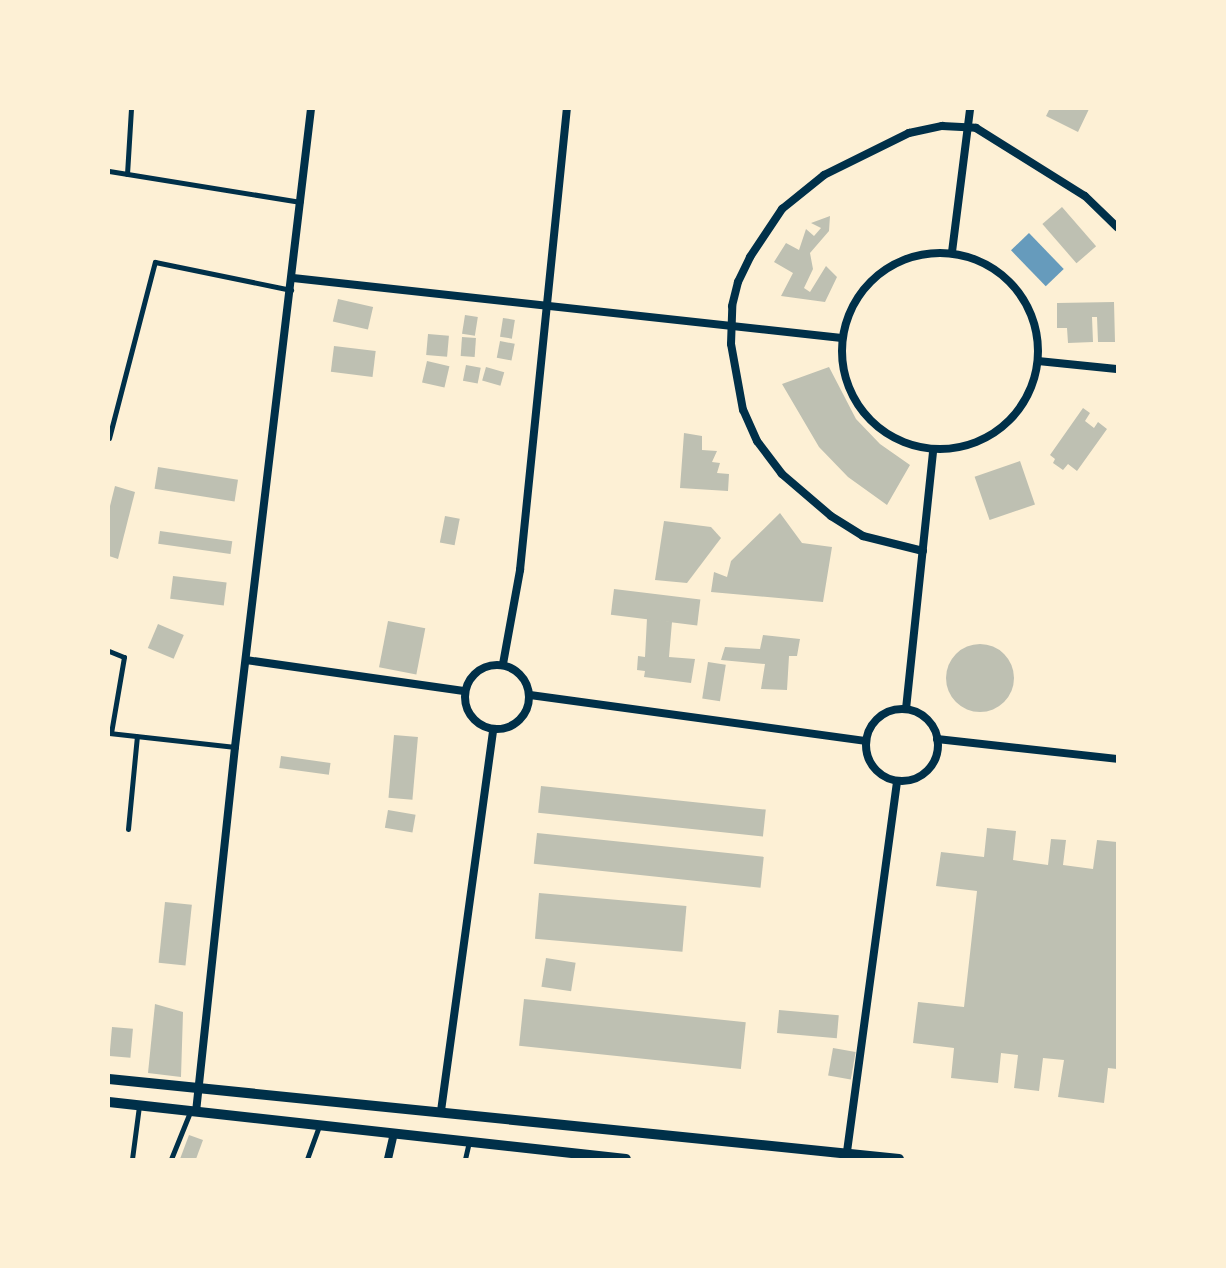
<!DOCTYPE html>
<html>
<head>
<meta charset="utf-8">
<style>
	body { margin:0 }
	#map { position:relative; width:1226px; height:1268px; overflow:hidden; background:#fdf0d5; font-family:Overpass,sans-serif }
	div>[style] { position:absolute }
	.water>* { inset:0; background:#669bbc; transform-origin:0 0 }
	.building>* { inset:0; background:#bec0b2; transform-origin:0 0 }
	.round { border-radius:50% }
	.minor>* { height:5px; margin:-2.5px; padding:0 2.5px; transform-origin:2.5px; border-radius:2.5px; background:#003049 }
	.tertiary>* { height:8px; margin:-4px; padding:0 4px; transform-origin:4px; border-radius:4px; background:#003049 }
	.tertiary>.ring { margin:-4px; padding:0; box-sizing:content-box; background:none; border:8px solid #003049; border-radius:50% }
	.trunk>* { height:10px; margin:-5px; padding:0 5px; transform-origin:5px; border-radius:5px; background:#003049 }
	span { translate:-50% -50%; white-space:nowrap; text-align:center; line-height:1.15; -webkit-text-stroke:5px #fdf0d5; paint-order:stroke }
	.frame { position:absolute; inset:0; border:110px solid #fdf0d5; pointer-events:none }
</style>
</head>
<body>
<div id="map">
	<div class="water">
		<div style="left:1029px;top:233px;width:50px;height:25px;rotate:46deg"></div>
	</div>
	<div class="building">
		<div style="clip-path:polygon(1046px 109px,1089px 109px,1078px 132px,1046px 116px,1049px 110px)"></div>
		<div style="left:1062px;top:207px;width:52px;height:26px;rotate:49deg"></div>
		<div style="clip-path:polygon(830px 216px,829px 231px,810px 253px,813px 269px,804px 288px,810px 292px,826px 266px,837px 277px,825px 302px,781px 296px,793px 273px,774px 262px,786px 243px,799px 250px,806px 229px,814px 236px,821px 228px,811px 223px)"></div>
		<div style="left:338px;top:299px;width:36px;height:23px;rotate:13deg"></div>
		<div style="clip-path:polygon(1114px 302px,1115px 342px,1098px 342px,1097px 317px,1092px 317px,1093px 342px,1068px 343px,1067px 328px,1057px 328px,1057px 303px)"></div>
		<div style="left:465px;top:315px;width:13px;height:19px;rotate:9deg"></div>
		<div style="left:503px;top:318px;width:12px;height:19px;rotate:9deg"></div>
		<div style="left:428px;top:334px;width:21px;height:21px;rotate:5deg"></div>
		<div style="left:462px;top:337px;width:14px;height:19px;rotate:4deg"></div>
		<div style="left:500px;top:341px;width:15px;height:17px;rotate:11deg"></div>
		<div style="left:334px;top:346px;width:42px;height:26px;rotate:7deg"></div>
		<div style="left:427px;top:361px;width:23px;height:22px;rotate:13deg"></div>
		<div style="left:466px;top:365px;width:15px;height:16px;rotate:11deg"></div>
		<div style="left:486px;top:367px;width:19px;height:14px;rotate:16deg"></div>
		<div style="clip-path:polygon(829px 367px,856px 419px,880px 444px,910px 465px,887px 505px,848px 477px,819px 447px,782px 384px)"></div>
		<div style="clip-path:polygon(1083px 408px,1090px 413px,1085px 421px,1094px 428px,1098px 422px,1107px 429px,1077px 471px,1068px 464px,1063px 470px,1053px 463px,1055px 459px,1050px 455px)"></div>
		<div style="clip-path:polygon(684px 433px,702px 436px,702px 450px,717px 451px,712px 462px,720px 463px,717px 473px,729px 474px,728px 491px,680px 488px)"></div>
		<div style="left:1020px;top:461px;width:46px;height:48px;rotate:71deg"></div>
		<div style="left:158px;top:467px;width:81px;height:22px;rotate:9deg"></div>
		<div style="clip-path:polygon(115px 486px,135px 492px,118px 559px,109px 556px,109px 510px)"></div>
		<div style="clip-path:polygon(780px 513px,802px 543px,832px 547px,823px 602px,711px 592px,714px 572px,727px 577px,731px 561px)"></div>
		<div style="left:445px;top:516px;width:15px;height:27px;rotate:11deg"></div>
		<div style="clip-path:polygon(664px 521px,711px 527px,721px 538px,687px 583px,655px 580px)"></div>
		<div style="left:160px;top:531px;width:73px;height:13px;rotate:8deg"></div>
		<div style="left:173px;top:576px;width:54px;height:23px;rotate:7deg"></div>
		<div style="left:614px;top:589px;width:87px;height:26px;rotate:7deg"></div>
		<div style="clip-path:polygon(647px 618px,672px 622px,669px 657px,695px 659px,691px 683px,644px 677px,645px 671px,637px 670px,638px 656px,645px 657px)"></div>
		<div style="left:388px;top:621px;width:38px;height:47px;rotate:11deg"></div>
		<div style="left:158px;top:624px;width:28px;height:26px;rotate:23deg"></div>
		<div style="clip-path:polygon(763px 635px,800px 639px,797px 656px,789px 656px,787px 690px,761px 689px,765px 664px,721px 660px,725px 647px,760px 649px)"></div>
		<div class="round" style="left:946px;top:644px;width:68px;height:68px"></div>
		<div style="left:708px;top:662px;width:18px;height:37px;rotate:9deg"></div>
		<div style="left:394px;top:735px;width:24px;height:63px;rotate:5deg"></div>
		<div style="left:281px;top:756px;width:50px;height:12px;rotate:8deg"></div>
		<div style="left:541px;top:786px;width:226px;height:27px;rotate:6deg"></div>
		<div style="left:388px;top:810px;width:28px;height:18px;rotate:10deg"></div>
		<div style="clip-path:polygon(987px 828px,1016px 831px,1013px 860px,1048px 865px,1051px 839px,1066px 840px,1063px 865px,1093px 869px,1097px 840px,1117px 842px,1117px 1069px,1108px 1068px,1104px 1103px,1058px 1097px,1064px 1060px,1043px 1058px,1039px 1091px,1014px 1088px,1018px 1055px,1001px 1053px,998px 1083px,951px 1078px,954px 1048px,913px 1043px,918px 1002px,964px 1007px,977px 891px,936px 886px,941px 852px,984px 857px)"></div>
		<div style="left:537px;top:833px;width:228px;height:31px;rotate:6deg"></div>
		<div style="left:539px;top:893px;width:148px;height:46px;rotate:5deg"></div>
		<div style="left:165px;top:902px;width:27px;height:61px;rotate:6deg"></div>
		<div style="left:546px;top:958px;width:30px;height:29px;rotate:9deg"></div>
		<div style="left:524px;top:999px;width:223px;height:47px;rotate:6deg"></div>
		<div style="clip-path:polygon(155px 1004px,183px 1012px,181px 1077px,148px 1073px)"></div>
		<div style="left:779px;top:1010px;width:60px;height:23px;rotate:5deg"></div>
		<div style="left:112px;top:1027px;width:21px;height:29px;rotate:5deg"></div>
		<div style="left:833px;top:1048px;width:23px;height:28px;rotate:10deg"></div>
		<div style="clip-path:polygon(189px 1135px,203px 1140px,196px 1159px,180px 1159px)"></div>
	</div>
	<div class="minor">
		<div style="left:109px;top:171px;width:194px;rotate:9.2deg"></div>
		<div style="left:127px;top:174px;width:65px;rotate:-86.5deg"></div>
		<div style="left:109px;top:438px;width:182px;rotate:-75.4deg"></div>
		<div style="left:155px;top:262px;width:139px;rotate:11.6deg"></div>
		<div style="left:109px;top:651px;width:16px;rotate:22deg"></div>
		<div style="left:124px;top:657px;width:77px;rotate:99.7deg"></div>
		<div style="left:109px;top:733px;width:127px;rotate:6.3deg"></div>
		<div style="left:128px;top:829px;width:93px;rotate:-84.5deg"></div>
		<div style="left:132px;top:1159px;width:53px;rotate:-82.5deg"></div>
		<div style="left:171px;top:1159px;width:51px;rotate:-68deg"></div>
		<div style="left:307px;top:1159px;width:35px;rotate:-70deg"></div>
		<div style="left:465px;top:1159px;width:17px;rotate:-77deg"></div>
	</div>
	<div class="tertiary">
		<div style="left:952px;top:252px;width:144px;rotate:-82.8deg"></div>
		<div class="ring" style="left:842px;top:253px;width:188px;height:188px"></div>
		<div style="left:293px;top:278px;width:552px;rotate:6.24deg"></div>
		<div style="left:1038px;top:361px;width:79px;rotate:5.8deg"></div>
		<div style="left:923px;top:551px;width:62px;rotate:-166deg"></div>
		<div style="left:863px;top:536px;width:38px;rotate:-148deg"></div>
		<div style="left:831px;top:516px;width:65px;rotate:-139.4deg"></div>
		<div style="left:782px;top:474px;width:41px;rotate:-127.1deg"></div>
		<div style="left:757px;top:441px;width:34px;rotate:-114deg"></div>
		<div style="left:743px;top:410px;width:67px;rotate:-100.3deg"></div>
		<div style="left:731px;top:344px;width:38px;rotate:-88deg"></div>
		<div style="left:732px;top:306px;width:25px;rotate:-76deg"></div>
		<div style="left:738px;top:282px;width:28px;rotate:-64deg"></div>
		<div style="left:750px;top:257px;width:58px;rotate:-56.3deg"></div>
		<div style="left:782px;top:209px;width:54px;rotate:-39deg"></div>
		<div style="left:824px;top:175px;width:95px;rotate:-26.3deg"></div>
		<div style="left:909px;top:133px;width:34px;rotate:-12deg"></div>
		<div style="left:942px;top:126px;width:34px;rotate:3deg"></div>
		<div style="left:976px;top:128px;width:128px;rotate:32deg"></div>
		<div style="left:1085px;top:196px;width:45px;rotate:44.1deg"></div>
		<div style="left:246px;top:660px;width:220px;rotate:8.1deg"></div>
		<div style="left:503px;top:664px;width:96px;rotate:-79.7deg"></div>
		<div style="left:520px;top:570px;width:463px;rotate:-84.2deg"></div>
		<div class="ring" style="left:465px;top:665px;width:56px;height:56px"></div>
		<div style="left:530px;top:695px;width:338px;rotate:7.8deg"></div>
		<div class="ring" style="left:866px;top:709px;width:64px;height:64px"></div>
		<div style="left:906px;top:709px;width:260px;rotate:-84deg"></div>
		<div style="left:937px;top:739px;width:181px;rotate:6.3deg"></div>
		<div style="left:441px;top:1111px;width:385px;rotate:-82.2deg"></div>
		<div style="left:196px;top:1112px;width:367px;rotate:-83.9deg"></div>
		<div style="left:235px;top:747px;width:643px;rotate:-83.21deg"></div>
		<div style="left:388px;top:1159px;width:26px;rotate:-77deg"></div>
		<div style="left:846px;top:1159px;width:380px;rotate:-82.3deg"></div>
	</div>
	<div class="trunk">
		<div style="left:109px;top:1079px;width:794px;rotate:5.78deg"></div>
		<div style="left:109px;top:1102px;width:520px;rotate:6.29deg"></div>
	</div>
	<div class="frame"></div>
</div>
</body>
</html>
